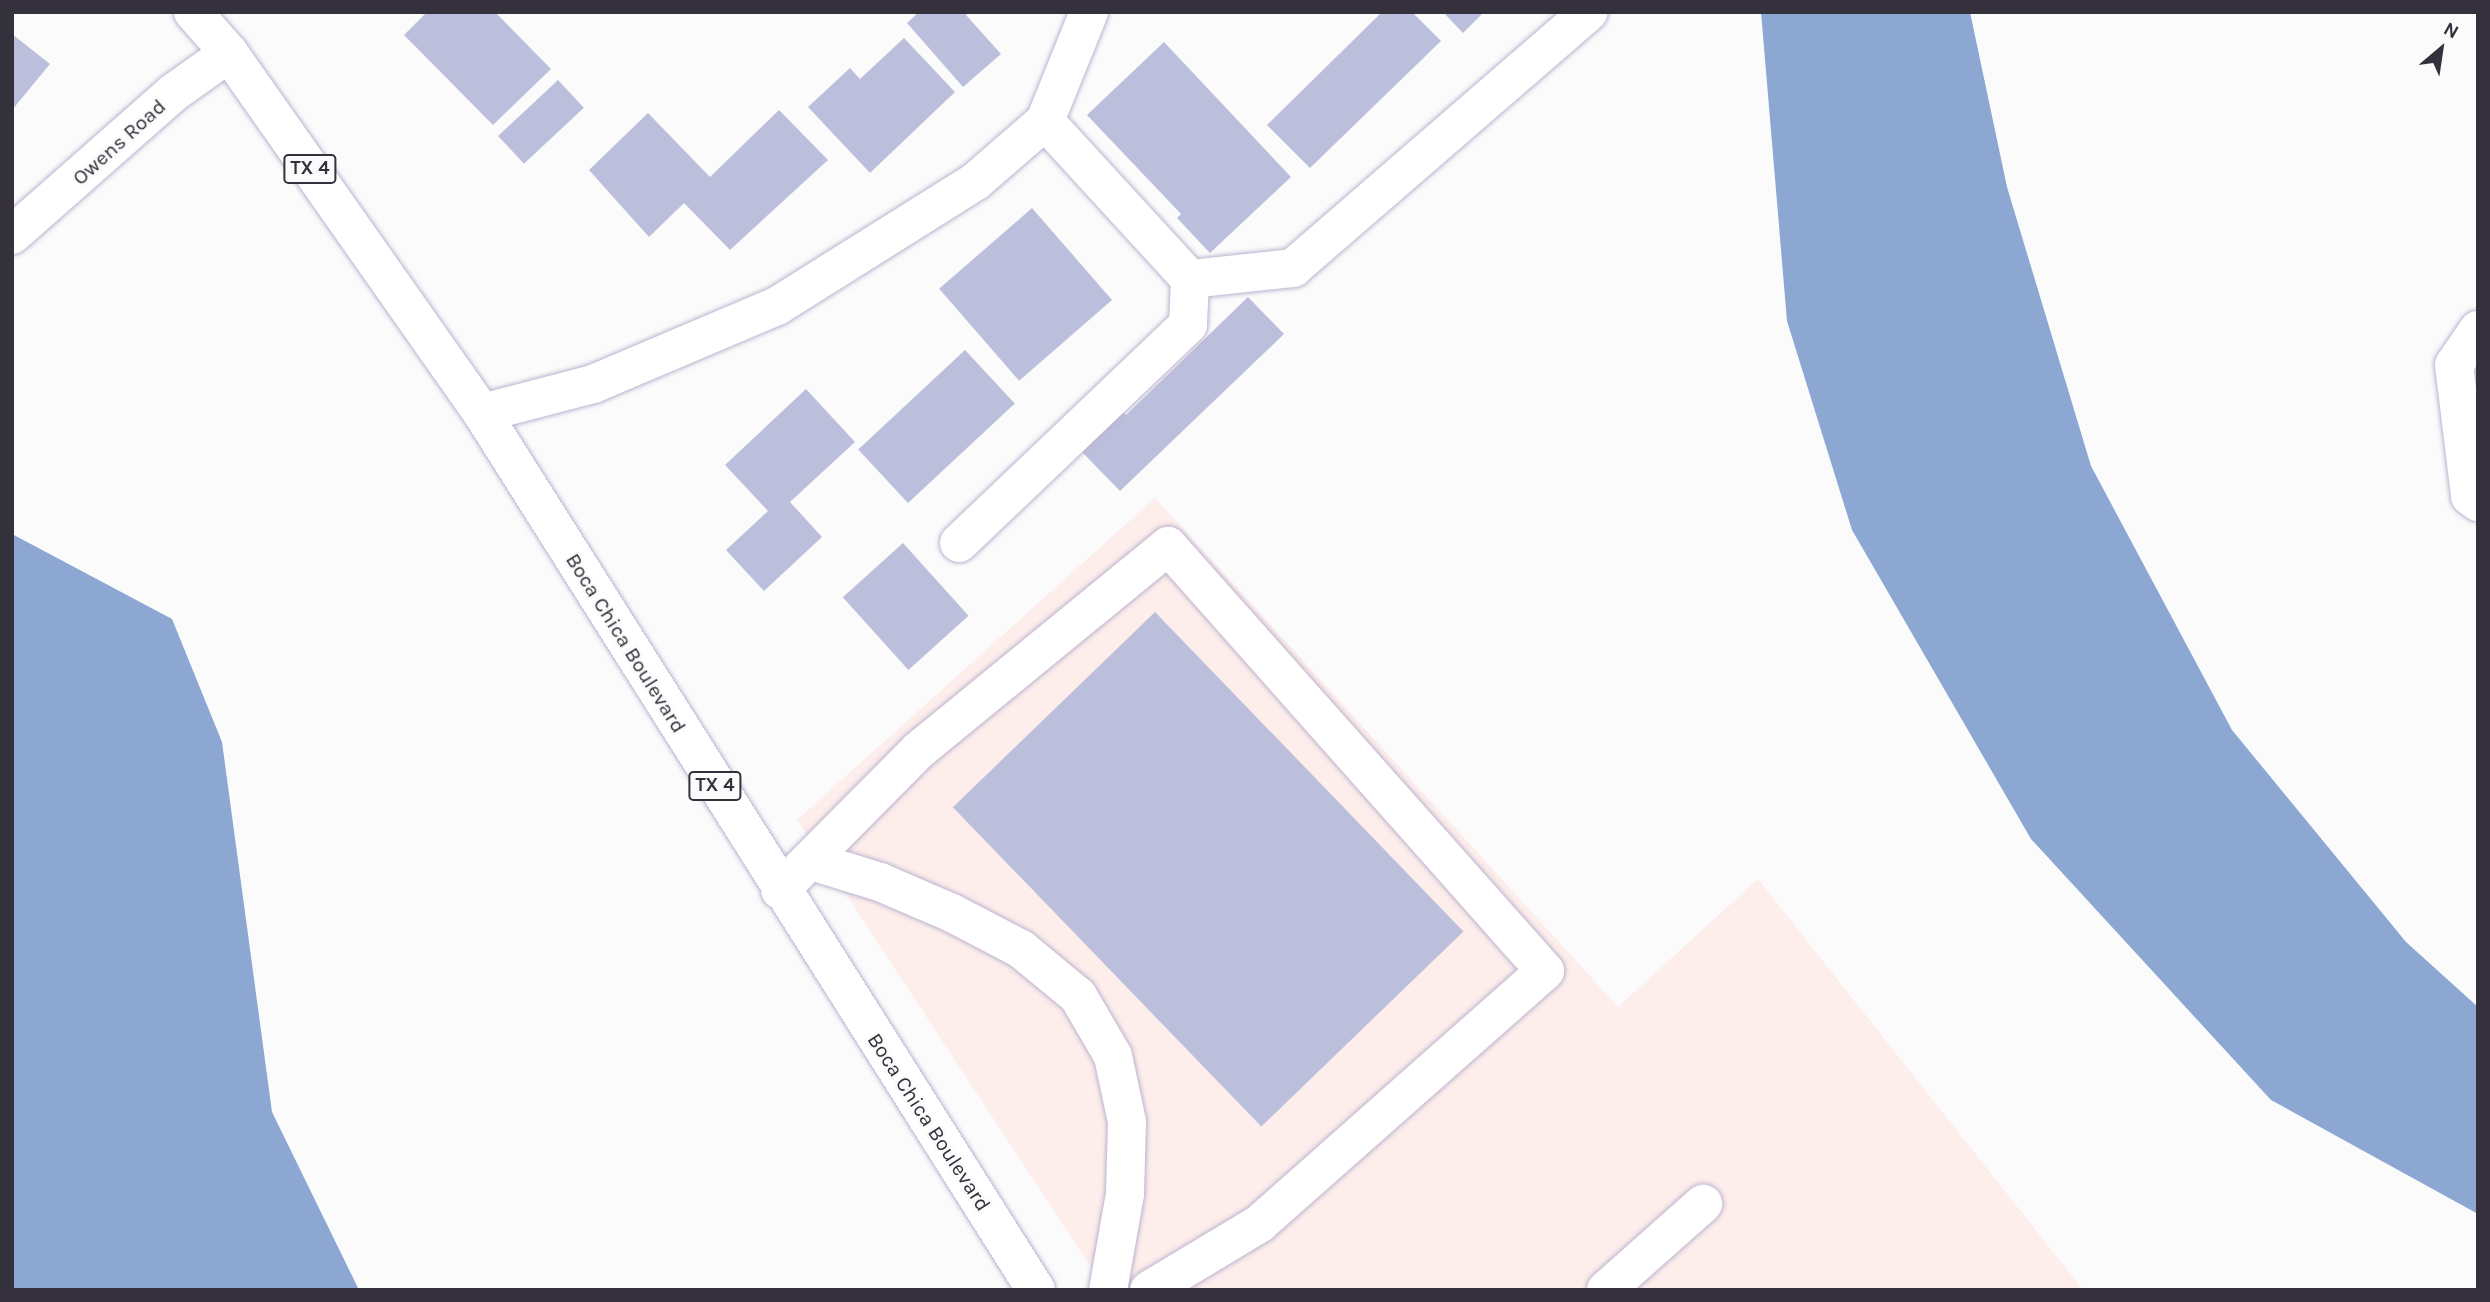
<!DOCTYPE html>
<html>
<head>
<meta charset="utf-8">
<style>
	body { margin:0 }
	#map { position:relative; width:2490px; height:1302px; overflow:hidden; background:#fbfbfb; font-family:Karla,sans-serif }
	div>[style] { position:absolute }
	.commercial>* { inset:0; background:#fdedeb }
	.water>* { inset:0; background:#8ba7d2 }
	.building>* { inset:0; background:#bcbfdc; transform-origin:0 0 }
	.roads { filter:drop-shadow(0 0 2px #bdb3d0) drop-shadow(0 0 2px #bdb3d0) }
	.minor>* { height:38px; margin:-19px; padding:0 19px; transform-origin:19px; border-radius:19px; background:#fff }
	.major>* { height:38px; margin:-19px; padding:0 19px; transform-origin:19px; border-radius:19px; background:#fff }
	span { translate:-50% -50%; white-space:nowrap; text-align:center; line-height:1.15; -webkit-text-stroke:6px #fbfbfb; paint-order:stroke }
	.shield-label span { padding:2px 5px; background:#fbfbfb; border:2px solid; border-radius:5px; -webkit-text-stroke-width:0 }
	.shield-label { font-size:19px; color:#34303c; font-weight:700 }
	.street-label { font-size:21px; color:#34303c }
	.frame { position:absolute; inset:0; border:14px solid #34303c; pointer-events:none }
	.north { position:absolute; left:2406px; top:14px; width:70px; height:70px; -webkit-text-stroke:5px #fbfbfb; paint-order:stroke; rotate:29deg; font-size:19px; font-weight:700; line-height:28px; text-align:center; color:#34303c }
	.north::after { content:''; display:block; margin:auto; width:24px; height:32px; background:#34303c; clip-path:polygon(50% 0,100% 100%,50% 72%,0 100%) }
</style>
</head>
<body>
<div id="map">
	<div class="commercial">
		<div style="clip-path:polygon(1155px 498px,1618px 1007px,1758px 879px,2083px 1290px,1106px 1290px,797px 820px)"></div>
	</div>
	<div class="water">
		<div style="clip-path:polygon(1761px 12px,1970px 12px,2007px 187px,2091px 466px,2232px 730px,2406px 942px,2478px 1007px,2478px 1214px,2271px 1100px,2031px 839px,1852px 530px,1787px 321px)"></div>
		<div style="clip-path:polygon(12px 534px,172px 619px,222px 742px,272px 1112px,359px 1290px,12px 1290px)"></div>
	</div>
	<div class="building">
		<div style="clip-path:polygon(427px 12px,495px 12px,551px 69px,493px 125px,404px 35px)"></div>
		<div style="clip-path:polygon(919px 12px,969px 12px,966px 15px,1001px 54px,963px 87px,907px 23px)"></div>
		<div style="clip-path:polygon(1382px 12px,1412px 12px,1441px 41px,1310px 168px,1267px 125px)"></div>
		<div style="clip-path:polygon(1443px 12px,1484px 12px,1463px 33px)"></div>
		<div style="clip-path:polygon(12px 34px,50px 64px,12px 110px)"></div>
		<div style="clip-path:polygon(904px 38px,955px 92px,870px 173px,808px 107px,850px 68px,860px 79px)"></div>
		<div style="clip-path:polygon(1164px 42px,1291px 177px,1210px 253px,1177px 218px,1181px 214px,1087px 115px)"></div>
		<div style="left:558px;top:80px;width:38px;height:82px;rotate:47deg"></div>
		<div style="clip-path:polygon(779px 110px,828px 160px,730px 250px,684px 203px,649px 237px,589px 170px,648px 113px,710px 177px)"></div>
		<div style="left:1032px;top:208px;width:122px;height:123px;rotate:49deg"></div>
		<div style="clip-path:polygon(1248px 297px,1284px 334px,1120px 491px,1080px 450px,1121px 410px,1126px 415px)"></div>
		<div style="left:965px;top:350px;width:73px;height:146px;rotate:47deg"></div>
		<div style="clip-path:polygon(806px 389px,855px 442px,790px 502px,822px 537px,764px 591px,726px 550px,768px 511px,725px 465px)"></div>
		<div style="left:903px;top:543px;width:98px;height:81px;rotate:48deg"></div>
		<div style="left:1155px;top:612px;width:444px;height:281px;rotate:46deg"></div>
	</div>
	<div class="roads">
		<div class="minor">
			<div style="left:1045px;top:121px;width:214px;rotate:47.5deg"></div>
			<div style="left:1190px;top:279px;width:104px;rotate:-6.1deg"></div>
			<div style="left:1293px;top:268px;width:391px;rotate:-40.9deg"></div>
			<div style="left:12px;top:235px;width:215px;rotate:-41.4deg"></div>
			<div style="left:173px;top:93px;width:69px;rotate:-35.5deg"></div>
			<div style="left:2478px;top:330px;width:42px;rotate:124.4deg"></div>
			<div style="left:2454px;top:365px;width:132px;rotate:83deg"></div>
			<div style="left:2470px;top:496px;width:10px;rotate:37deg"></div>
			<div style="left:482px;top:413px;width:115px;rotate:-14.6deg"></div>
			<div style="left:593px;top:384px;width:200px;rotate:-23deg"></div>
			<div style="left:777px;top:306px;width:235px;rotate:-32.1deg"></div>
			<div style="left:976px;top:181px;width:91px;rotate:-41deg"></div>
			<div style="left:1045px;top:121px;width:118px;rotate:-68deg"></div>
			<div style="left:959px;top:543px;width:316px;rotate:-43.6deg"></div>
			<div style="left:1188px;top:325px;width:46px;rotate:-87.5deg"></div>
			<div style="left:812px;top:861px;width:71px;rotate:17.2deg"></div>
			<div style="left:880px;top:882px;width:78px;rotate:23.3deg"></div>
			<div style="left:952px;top:913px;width:78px;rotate:27.6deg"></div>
			<div style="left:1021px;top:949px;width:74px;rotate:39.5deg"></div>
			<div style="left:1078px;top:996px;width:69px;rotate:59.7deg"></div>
			<div style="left:1113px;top:1056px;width:67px;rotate:78deg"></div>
			<div style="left:1127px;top:1122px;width:72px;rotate:91.6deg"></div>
			<div style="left:1125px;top:1194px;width:97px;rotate:100deg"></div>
			<div style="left:780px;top:890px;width:197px;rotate:-45.2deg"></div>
			<div style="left:919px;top:750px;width:322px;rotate:-39.3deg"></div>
			<div style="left:1168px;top:546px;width:568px;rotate:48.43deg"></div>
			<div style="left:1545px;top:971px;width:382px;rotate:138.5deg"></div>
			<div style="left:1259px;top:1224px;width:128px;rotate:149deg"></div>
			<div style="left:1606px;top:1290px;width:130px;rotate:-41.6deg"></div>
		</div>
		<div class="major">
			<div style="left:193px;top:12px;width:55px;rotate:48.7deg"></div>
			<div style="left:229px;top:53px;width:440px;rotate:54.9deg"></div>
			<div style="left:482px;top:413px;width:1037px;rotate:57.72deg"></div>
		</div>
	</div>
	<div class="shield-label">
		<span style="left:310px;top:169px">TX 4</span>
		<span style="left:715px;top:786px">TX 4</span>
	</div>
	<div class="street-label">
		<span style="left:119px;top:142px;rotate:-42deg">Owens Road</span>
		<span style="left:626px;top:643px;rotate:58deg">Boca Chica Boulevard</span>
		<span style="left:929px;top:1122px;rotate:57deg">Boca Chica Boulevard</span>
	</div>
	<div class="frame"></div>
	<div class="north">N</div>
</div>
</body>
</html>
